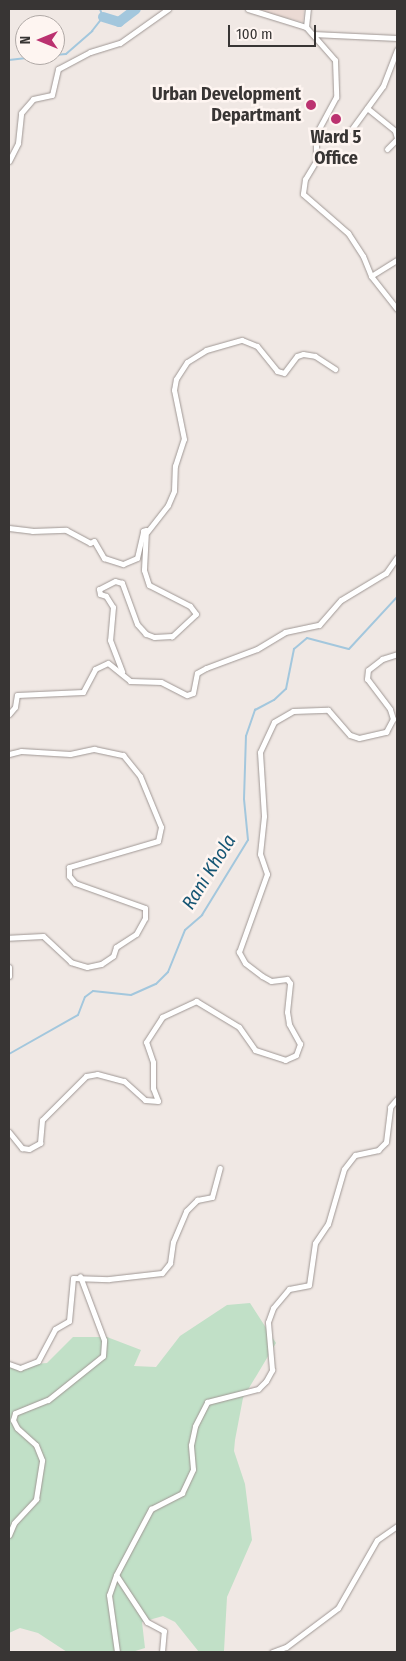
<!DOCTYPE html>
<html>
<head>
<meta charset="utf-8">
<style>
	body { margin:0 }
	#map { position:relative; width:406px; height:1661px; overflow:hidden; background:#f0e8e4; font-family:"Fira Sans Condensed",sans-serif }
	div>[style] { position:absolute }
	.built>* { inset:0; background:#ebdad4 }
	.green>* { inset:0; background:#c1e0c7 }
	.stream>* { height:2px; margin:-1px; padding:0 1px; transform-origin:1px; border-radius:1px; background:#a3c7dd }
	.river>* { height:10px; margin:-5px; padding:0 5px; transform-origin:5px; border-radius:5px; background:#a3c7dd }
	.roads { filter:drop-shadow(0 0 1px #9f9794) drop-shadow(0 0 1px #9f9794) }
	.street>* { height:5px; margin:-2.5px; padding:0 2.5px; transform-origin:2.5px; border-radius:2.5px; background:#fff }
	.dots>* { width:14px; height:14px; translate:-50% -50%; box-sizing:border-box; border:2px solid #fef5f1; border-radius:50% }
	span { translate:-50% -50%; white-space:nowrap; text-align:center; line-height:1.15; -webkit-text-stroke:5px #fef5f1; paint-order:stroke }
	.poi-label { font-size:18px; color:#383534; font-weight:700 }
	.right { translate:-100% -50%; text-align:right }
	.water-label { font-size:19px; color:#155573; font-style:italic }
	.frame { position:absolute; inset:0; border:10px solid #383534; pointer-events:none }
	.north { position:absolute; left:15px; top:15px; width:50px; height:50px; box-sizing:border-box; background:#fef5f1; border:1px solid #afa8a5; border-radius:50%; rotate:270deg; font-size:14px; font-weight:700; line-height:20px; text-align:center; color:#383534 }
	.north::after { content:''; display:block; margin:auto; width:18px; height:22px; background:#bb3270; clip-path:polygon(50% 0,100% 100%,50% 72%,0 100%) }
	.scale { position:absolute; left:228px; top:25px; width:88px; height:22px; box-sizing:border-box; border:2px solid #383534; border-top:0; padding-left:6px; font-size:15px; line-height:18px; white-space:nowrap; color:#383534; -webkit-text-stroke:4px #fef5f1; paint-order:stroke }
</style>
</head>
<body>
<div id="map">
	<div class="built">
		<div style="clip-path:polygon(257px 9px,304px 9px,303px 22px,274px 15px)"></div>
	</div>
	<div class="green">
		<div style="clip-path:polygon(250px 1303px,276px 1343px,243px 1398px,235px 1440px,234px 1451px,245px 1484px,252px 1540px,227px 1597px,224px 1651px,199px 1652px,175px 1622px,163px 1616px,142px 1622px,145px 1648px,132px 1652px,67px 1652px,38px 1633px,20px 1628px,9px 1633px,9px 1366px,47px 1363px,73px 1337px,107px 1337px,141px 1350px,134px 1366px,156px 1367px,180px 1336px,227px 1305px)"></div>
	</div>
	<div class="stream">
		<div style="left:55px;top:55px;width:11px;rotate:-5deg"></div>
		<div style="left:66px;top:54px;width:35px;rotate:-41deg"></div>
		<div style="left:92px;top:31px;width:18px;rotate:-52deg"></div>
		<div style="left:103px;top:17px;width:9px;rotate:-111deg"></div>
		<div style="left:9px;top:60px;width:44px;rotate:-6.5deg"></div>
		<div style="left:9px;top:1054px;width:79px;rotate:-29.5deg"></div>
		<div style="left:78px;top:1015px;width:19px;rotate:-69deg"></div>
		<div style="left:85px;top:997px;width:10px;rotate:-37deg"></div>
		<div style="left:93px;top:991px;width:38px;rotate:6deg"></div>
		<div style="left:131px;top:995px;width:27px;rotate:-24deg"></div>
		<div style="left:156px;top:984px;width:17px;rotate:-45deg"></div>
		<div style="left:168px;top:972px;width:45px;rotate:-68deg"></div>
		<div style="left:185px;top:930px;width:23px;rotate:-41deg"></div>
		<div style="left:202px;top:915px;width:88px;rotate:-58.5deg"></div>
		<div style="left:248px;top:840px;width:41px;rotate:-95.6deg"></div>
		<div style="left:244px;top:799px;width:63px;rotate:-88.2deg"></div>
		<div style="left:246px;top:736px;width:28px;rotate:-71deg"></div>
		<div style="left:255px;top:710px;width:21px;rotate:-28deg"></div>
		<div style="left:274px;top:700px;width:16px;rotate:-43deg"></div>
		<div style="left:286px;top:689px;width:41px;rotate:-78.7deg"></div>
		<div style="left:294px;top:649px;width:17px;rotate:-40deg"></div>
		<div style="left:307px;top:638px;width:43px;rotate:14.7deg"></div>
		<div style="left:349px;top:649px;width:71px;rotate:-47.3deg"></div>
	</div>
	<div class="river">
		<div style="left:103px;top:17px;width:17px;rotate:17deg"></div>
		<div style="left:119px;top:22px;width:21px;rotate:-37deg"></div>
	</div>
	<div class="roads">
		<div class="street">
			<div style="left:248px;top:9px;width:61px;rotate:17.2deg"></div>
			<div style="left:306px;top:27px;width:44px;rotate:48.7deg"></div>
			<div style="left:335px;top:60px;width:37px;rotate:88deg"></div>
			<div style="left:336px;top:97px;width:42px;rotate:118.4deg"></div>
			<div style="left:316px;top:134px;width:27px;rotate:90deg"></div>
			<div style="left:316px;top:161px;width:21px;rotate:121deg"></div>
			<div style="left:305px;top:179px;width:15px;rotate:98deg"></div>
			<div style="left:303px;top:194px;width:60px;rotate:40.9deg"></div>
			<div style="left:348px;top:233px;width:27px;rotate:57deg"></div>
			<div style="left:363px;top:256px;width:22px;rotate:68deg"></div>
			<div style="left:371px;top:276px;width:42px;rotate:51.8deg"></div>
			<div style="left:306px;top:27px;width:18px;rotate:-84deg"></div>
			<div style="left:313px;top:34px;width:84px;rotate:2.7deg"></div>
			<div style="left:367px;top:108px;width:36px;rotate:39deg"></div>
			<div style="left:395px;top:131px;width:7px;rotate:74deg"></div>
			<div style="left:351px;top:130px;width:54px;rotate:-54deg"></div>
			<div style="left:383px;top:86px;width:39px;rotate:-69deg"></div>
			<div style="left:387px;top:149px;width:14px;rotate:-45deg"></div>
			<div style="left:9px;top:161px;width:20px;rotate:-63deg"></div>
			<div style="left:18px;top:143px;width:30px;rotate:-84deg"></div>
			<div style="left:21px;top:113px;width:18px;rotate:-49deg"></div>
			<div style="left:33px;top:99px;width:19px;rotate:-12deg"></div>
			<div style="left:52px;top:95px;width:27px;rotate:-77deg"></div>
			<div style="left:58px;top:69px;width:36px;rotate:-28deg"></div>
			<div style="left:90px;top:52px;width:31px;rotate:-17deg"></div>
			<div style="left:120px;top:43px;width:59px;rotate:-35.3deg"></div>
			<div style="left:371px;top:276px;width:31px;rotate:-32deg"></div>
			<div style="left:9px;top:528px;width:23px;rotate:7deg"></div>
			<div style="left:32px;top:531px;width:34px;rotate:-2deg"></div>
			<div style="left:66px;top:530px;width:27px;rotate:28deg"></div>
			<div style="left:90px;top:543px;width:4px;rotate:-27deg"></div>
			<div style="left:94px;top:541px;width:20px;rotate:60deg"></div>
			<div style="left:104px;top:558px;width:20px;rotate:18deg"></div>
			<div style="left:123px;top:564px;width:15px;rotate:-23deg"></div>
			<div style="left:137px;top:558px;width:28px;rotate:-77deg"></div>
			<div style="left:143px;top:531px;width:3px;rotate:-18deg"></div>
			<div style="left:146px;top:530px;width:40px;rotate:92.9deg"></div>
			<div style="left:144px;top:570px;width:16px;rotate:72deg"></div>
			<div style="left:149px;top:585px;width:46px;rotate:27.1deg"></div>
			<div style="left:190px;top:606px;width:10px;rotate:53deg"></div>
			<div style="left:196px;top:614px;width:33px;rotate:137deg"></div>
			<div style="left:172px;top:636px;width:18px;rotate:177deg"></div>
			<div style="left:154px;top:637px;width:9px;rotate:-159deg"></div>
			<div style="left:146px;top:634px;width:13px;rotate:-132deg"></div>
			<div style="left:137px;top:624px;width:44px;rotate:-110.1deg"></div>
			<div style="left:122px;top:583px;width:7px;rotate:-164deg"></div>
			<div style="left:115px;top:581px;width:18px;rotate:153deg"></div>
			<div style="left:99px;top:589px;width:5px;rotate:79deg"></div>
			<div style="left:100px;top:594px;width:6px;rotate:18deg"></div>
			<div style="left:106px;top:596px;width:13px;rotate:58deg"></div>
			<div style="left:113px;top:607px;width:33px;rotate:95deg"></div>
			<div style="left:110px;top:640px;width:34px;rotate:69deg"></div>
			<div style="left:147px;top:532px;width:34px;rotate:-52deg"></div>
			<div style="left:168px;top:505px;width:15px;rotate:-67deg"></div>
			<div style="left:174px;top:491px;width:25px;rotate:-88deg"></div>
			<div style="left:175px;top:466px;width:28px;rotate:-72deg"></div>
			<div style="left:184px;top:439px;width:50px;rotate:-101.5deg"></div>
			<div style="left:174px;top:390px;width:11px;rotate:-80deg"></div>
			<div style="left:176px;top:379px;width:20px;rotate:-57deg"></div>
			<div style="left:187px;top:362px;width:22px;rotate:-32deg"></div>
			<div style="left:206px;top:350px;width:37px;rotate:-16deg"></div>
			<div style="left:242px;top:340px;width:16px;rotate:22deg"></div>
			<div style="left:257px;top:346px;width:32px;rotate:51deg"></div>
			<div style="left:277px;top:371px;width:7px;rotate:16deg"></div>
			<div style="left:284px;top:373px;width:21px;rotate:-53deg"></div>
			<div style="left:297px;top:356px;width:6px;rotate:-18deg"></div>
			<div style="left:303px;top:354px;width:12px;rotate:9deg"></div>
			<div style="left:315px;top:356px;width:24px;rotate:33deg"></div>
			<div style="left:9px;top:714px;width:9px;rotate:-49deg"></div>
			<div style="left:15px;top:707px;width:12px;rotate:-81deg"></div>
			<div style="left:17px;top:695px;width:66px;rotate:-2.6deg"></div>
			<div style="left:83px;top:692px;width:26px;rotate:-62deg"></div>
			<div style="left:95px;top:669px;width:14px;rotate:-25deg"></div>
			<div style="left:108px;top:663px;width:28px;rotate:39deg"></div>
			<div style="left:130px;top:681px;width:31px;rotate:2deg"></div>
			<div style="left:161px;top:682px;width:29px;rotate:27deg"></div>
			<div style="left:187px;top:695px;width:6px;rotate:-18deg"></div>
			<div style="left:193px;top:693px;width:20px;rotate:-79deg"></div>
			<div style="left:197px;top:673px;width:10px;rotate:-29deg"></div>
			<div style="left:206px;top:668px;width:54px;rotate:-20.4deg"></div>
			<div style="left:257px;top:649px;width:33px;rotate:-31deg"></div>
			<div style="left:285px;top:632px;width:35px;rotate:-12deg"></div>
			<div style="left:319px;top:625px;width:33px;rotate:-49deg"></div>
			<div style="left:341px;top:600px;width:52px;rotate:-31deg"></div>
			<div style="left:386px;top:573px;width:19px;rotate:-55deg"></div>
			<div style="left:9px;top:754px;width:12px;rotate:-14deg"></div>
			<div style="left:21px;top:751px;width:49px;rotate:3.5deg"></div>
			<div style="left:70px;top:754px;width:25px;rotate:-12deg"></div>
			<div style="left:94px;top:749px;width:30px;rotate:12deg"></div>
			<div style="left:123px;top:755px;width:27px;rotate:51deg"></div>
			<div style="left:140px;top:776px;width:55px;rotate:67.6deg"></div>
			<div style="left:161px;top:827px;width:14px;rotate:102deg"></div>
			<div style="left:158px;top:841px;width:93px;rotate:163.7deg"></div>
			<div style="left:69px;top:867px;width:9px;rotate:90deg"></div>
			<div style="left:69px;top:876px;width:9px;rotate:49deg"></div>
			<div style="left:75px;top:883px;width:74px;rotate:19.7deg"></div>
			<div style="left:145px;top:908px;width:10px;rotate:90deg"></div>
			<div style="left:145px;top:918px;width:18px;rotate:119deg"></div>
			<div style="left:136px;top:934px;width:24px;rotate:147deg"></div>
			<div style="left:116px;top:947px;width:9px;rotate:108deg"></div>
			<div style="left:113px;top:956px;width:14px;rotate:146deg"></div>
			<div style="left:101px;top:964px;width:14px;rotate:168deg"></div>
			<div style="left:87px;top:967px;width:17px;rotate:-163deg"></div>
			<div style="left:71px;top:962px;width:38px;rotate:-137deg"></div>
			<div style="left:43px;top:936px;width:34px;rotate:177deg"></div>
			<div style="left:9px;top:967px;width:9px;rotate:90deg"></div>
			<div style="left:9px;top:1132px;width:21px;rotate:51deg"></div>
			<div style="left:22px;top:1148px;width:7px;rotate:8deg"></div>
			<div style="left:29px;top:1149px;width:13px;rotate:-29deg"></div>
			<div style="left:40px;top:1143px;width:23px;rotate:-85deg"></div>
			<div style="left:42px;top:1120px;width:62px;rotate:-45deg"></div>
			<div style="left:86px;top:1076px;width:11px;rotate:-10deg"></div>
			<div style="left:97px;top:1074px;width:28px;rotate:15deg"></div>
			<div style="left:124px;top:1081px;width:28px;rotate:42deg"></div>
			<div style="left:145px;top:1100px;width:13px;rotate:4deg"></div>
			<div style="left:158px;top:1101px;width:14px;rotate:-111deg"></div>
			<div style="left:153px;top:1088px;width:26px;rotate:-90deg"></div>
			<div style="left:153px;top:1062px;width:21px;rotate:-109deg"></div>
			<div style="left:146px;top:1042px;width:30px;rotate:-57deg"></div>
			<div style="left:162px;top:1017px;width:38px;rotate:-25deg"></div>
			<div style="left:196px;top:1001px;width:50px;rotate:31.2deg"></div>
			<div style="left:239px;top:1027px;width:28px;rotate:55deg"></div>
			<div style="left:255px;top:1050px;width:32px;rotate:18deg"></div>
			<div style="left:285px;top:1060px;width:12px;rotate:-24deg"></div>
			<div style="left:296px;top:1055px;width:12px;rotate:-70deg"></div>
			<div style="left:300px;top:1044px;width:23px;rotate:-119deg"></div>
			<div style="left:289px;top:1024px;width:12px;rotate:-99deg"></div>
			<div style="left:287px;top:1012px;width:29px;rotate:-84deg"></div>
			<div style="left:290px;top:983px;width:5px;rotate:-127deg"></div>
			<div style="left:287px;top:979px;width:16px;rotate:173deg"></div>
			<div style="left:271px;top:981px;width:10px;rotate:-151deg"></div>
			<div style="left:262px;top:976px;width:21px;rotate:-143deg"></div>
			<div style="left:245px;top:963px;width:13px;rotate:-119deg"></div>
			<div style="left:239px;top:952px;width:83px;rotate:-70.3deg"></div>
			<div style="left:267px;top:874px;width:21px;rotate:-109deg"></div>
			<div style="left:260px;top:854px;width:38px;rotate:-84deg"></div>
			<div style="left:264px;top:816px;width:64px;rotate:-93.6deg"></div>
			<div style="left:260px;top:752px;width:33px;rotate:-65deg"></div>
			<div style="left:274px;top:722px;width:22px;rotate:-30deg"></div>
			<div style="left:293px;top:711px;width:35px;rotate:-2deg"></div>
			<div style="left:328px;top:710px;width:33px;rotate:49deg"></div>
			<div style="left:350px;top:735px;width:9px;rotate:18deg"></div>
			<div style="left:359px;top:738px;width:28px;rotate:-13deg"></div>
			<div style="left:386px;top:732px;width:15px;rotate:-62deg"></div>
			<div style="left:393px;top:719px;width:10px;rotate:-107deg"></div>
			<div style="left:390px;top:709px;width:38px;rotate:-127deg"></div>
			<div style="left:367px;top:679px;width:9px;rotate:-84deg"></div>
			<div style="left:368px;top:670px;width:18px;rotate:-38deg"></div>
			<div style="left:382px;top:659px;width:16px;rotate:-18deg"></div>
			<div style="left:9px;top:1364px;width:12px;rotate:20deg"></div>
			<div style="left:20px;top:1368px;width:19px;rotate:-21deg"></div>
			<div style="left:38px;top:1361px;width:36px;rotate:-62deg"></div>
			<div style="left:55px;top:1329px;width:16px;rotate:-30deg"></div>
			<div style="left:69px;top:1321px;width:43px;rotate:-84.7deg"></div>
			<div style="left:73px;top:1278px;width:36px;rotate:2deg"></div>
			<div style="left:109px;top:1279px;width:53px;rotate:-6.5deg"></div>
			<div style="left:162px;top:1273px;width:13px;rotate:-51deg"></div>
			<div style="left:170px;top:1263px;width:21px;rotate:-82deg"></div>
			<div style="left:173px;top:1242px;width:34px;rotate:-67deg"></div>
			<div style="left:186px;top:1211px;width:16px;rotate:-45deg"></div>
			<div style="left:197px;top:1200px;width:15px;rotate:-11deg"></div>
			<div style="left:212px;top:1197px;width:30px;rotate:-75deg"></div>
			<div style="left:9px;top:1535px;width:13px;rotate:-67deg"></div>
			<div style="left:14px;top:1523px;width:33px;rotate:-47deg"></div>
			<div style="left:36px;top:1499px;width:39px;rotate:-81deg"></div>
			<div style="left:42px;top:1460px;width:16px;rotate:-112deg"></div>
			<div style="left:36px;top:1445px;width:25px;rotate:-138deg"></div>
			<div style="left:17px;top:1428px;width:9px;rotate:-117deg"></div>
			<div style="left:13px;top:1420px;width:7px;rotate:-74deg"></div>
			<div style="left:15px;top:1413px;width:35px;rotate:-22deg"></div>
			<div style="left:48px;top:1400px;width:70px;rotate:-38.7deg"></div>
			<div style="left:103px;top:1356px;width:16px;rotate:-86deg"></div>
			<div style="left:104px;top:1340px;width:68px;rotate:-110.6deg"></div>
			<div style="left:116px;top:1575px;width:21px;rotate:109deg"></div>
			<div style="left:109px;top:1595px;width:58px;rotate:82deg"></div>
			<div style="left:162px;top:1652px;width:21px;rotate:-85deg"></div>
			<div style="left:164px;top:1631px;width:19px;rotate:-152deg"></div>
			<div style="left:147px;top:1622px;width:56px;rotate:-123.4deg"></div>
			<div style="left:116px;top:1575px;width:75px;rotate:-62.1deg"></div>
			<div style="left:151px;top:1509px;width:35px;rotate:-27deg"></div>
			<div style="left:182px;top:1493px;width:26px;rotate:-65deg"></div>
			<div style="left:193px;top:1469px;width:24px;rotate:-95deg"></div>
			<div style="left:191px;top:1445px;width:19px;rotate:-78deg"></div>
			<div style="left:195px;top:1426px;width:27px;rotate:-63deg"></div>
			<div style="left:207px;top:1402px;width:53px;rotate:-14.3deg"></div>
			<div style="left:258px;top:1389px;width:11px;rotate:-45deg"></div>
			<div style="left:266px;top:1381px;width:13px;rotate:-61deg"></div>
			<div style="left:272px;top:1370px;width:48px;rotate:-94.8deg"></div>
			<div style="left:268px;top:1322px;width:15px;rotate:-70deg"></div>
			<div style="left:273px;top:1308px;width:25px;rotate:-50deg"></div>
			<div style="left:289px;top:1289px;width:20px;rotate:-11deg"></div>
			<div style="left:309px;top:1285px;width:42px;rotate:-81.9deg"></div>
			<div style="left:315px;top:1243px;width:23px;rotate:-56deg"></div>
			<div style="left:328px;top:1224px;width:57px;rotate:-73.8deg"></div>
			<div style="left:344px;top:1169px;width:18px;rotate:-52deg"></div>
			<div style="left:355px;top:1155px;width:24px;rotate:-12deg"></div>
			<div style="left:378px;top:1150px;width:11px;rotate:-45deg"></div>
			<div style="left:386px;top:1142px;width:35px;rotate:-83deg"></div>
			<div style="left:390px;top:1107px;width:11px;rotate:-49deg"></div>
			<div style="left:272px;top:1652px;width:15px;rotate:-20deg"></div>
			<div style="left:286px;top:1647px;width:65px;rotate:-36.9deg"></div>
			<div style="left:338px;top:1608px;width:78px;rotate:-60.2deg"></div>
			<div style="left:377px;top:1540px;width:24px;rotate:-35deg"></div>
		</div>
	</div>
	<div class="dots">
		<div style="left:311px;top:105px;background:#bb3270"></div>
		<div style="left:336px;top:119px;background:#bb3270"></div>
	</div>
	<div class="poi-label">
		<span class="right" style="left:301px;top:105px">Urban Development<br>Departmant</span>
		<span style="left:336px;top:148px">Ward 5<br>Office</span>
	</div>
	<div class="water-label">
		<span style="left:209px;top:872px;rotate:-58deg">Rani Khola</span>
	</div>
	<div class="frame"></div>
	<div class="north">N</div>
	<div class="scale">100 m</div>
</div>
</body>
</html>
